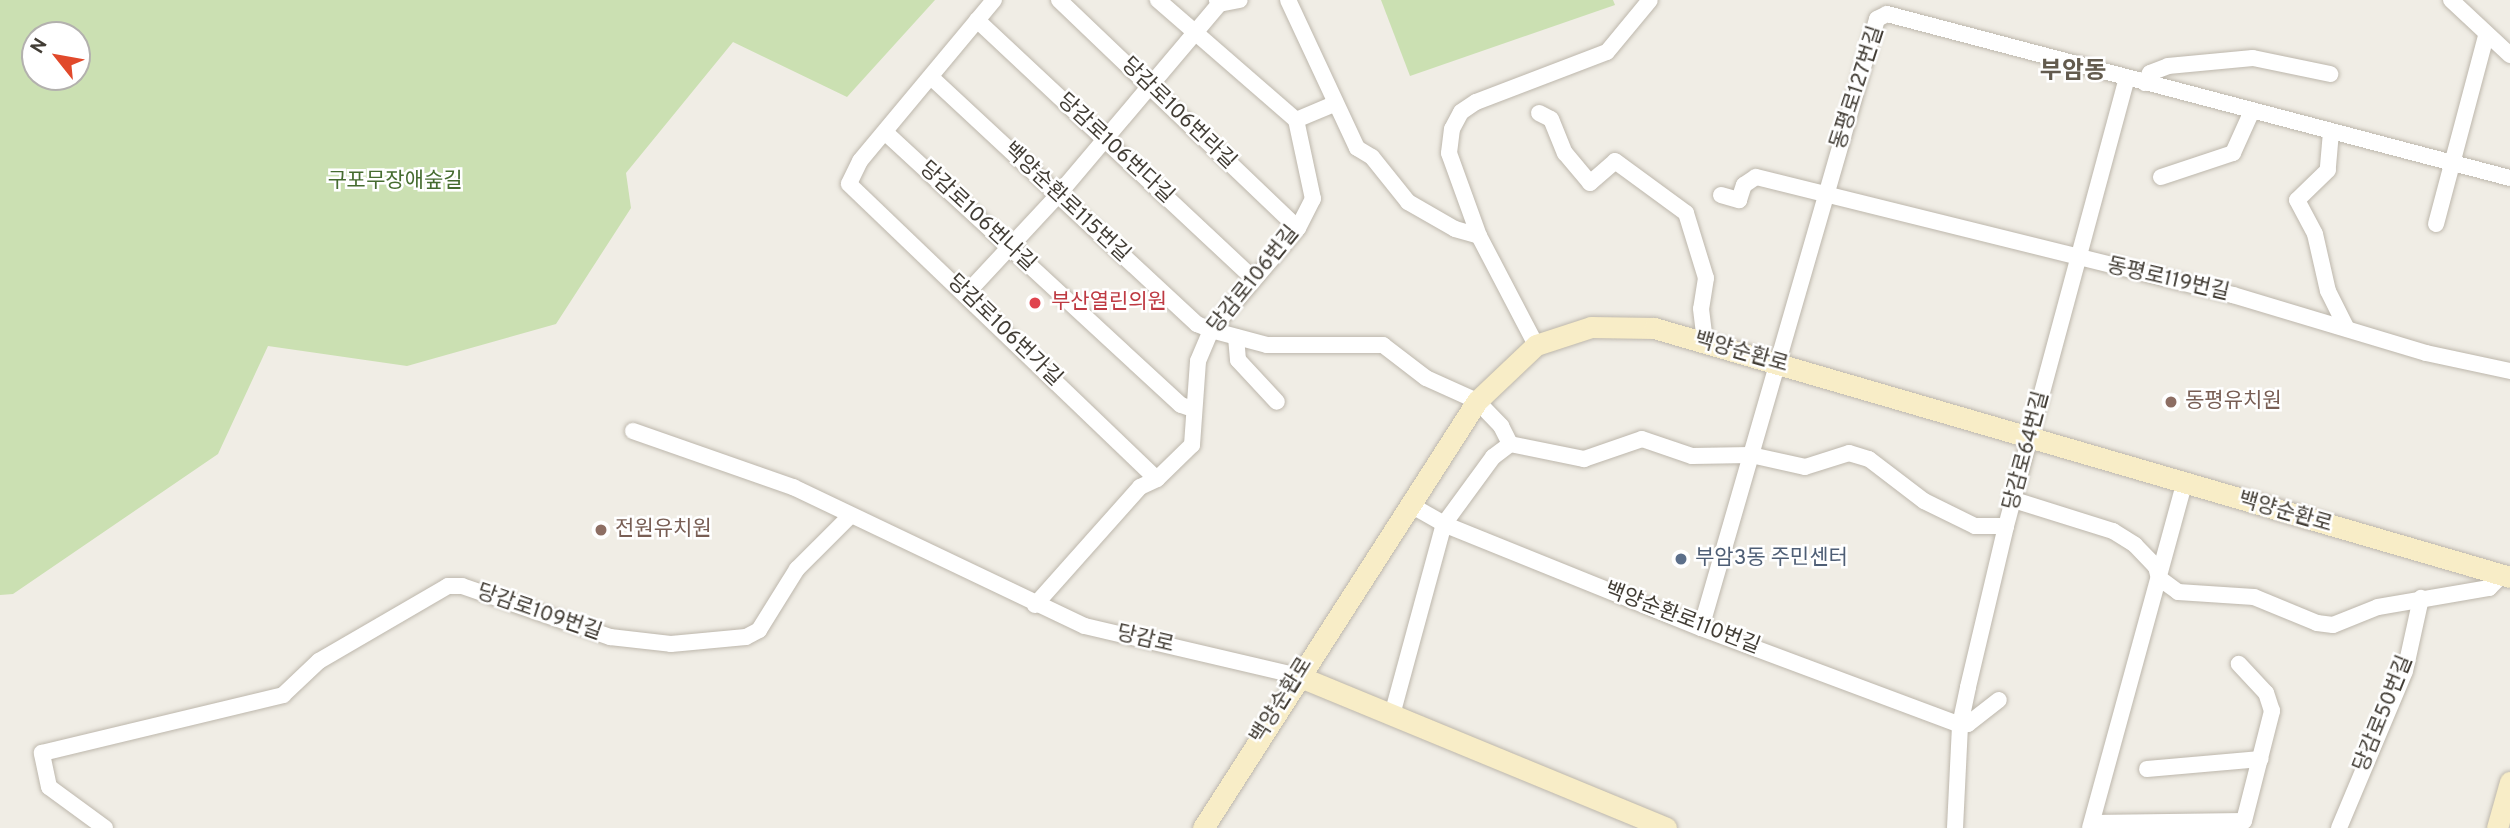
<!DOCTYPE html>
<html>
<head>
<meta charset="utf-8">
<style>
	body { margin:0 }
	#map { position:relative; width:2510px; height:828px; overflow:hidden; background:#f0ede5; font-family:Overpass,"Noto Sans KR",sans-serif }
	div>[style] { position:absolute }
	.green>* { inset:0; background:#cbe0b2 }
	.roads { filter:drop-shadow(0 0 2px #bdb7ac) drop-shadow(0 0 2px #bdb7ac) }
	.street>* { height:16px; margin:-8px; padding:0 8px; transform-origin:8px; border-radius:8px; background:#fff }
	.secondary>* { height:21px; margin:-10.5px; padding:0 10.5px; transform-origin:10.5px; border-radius:10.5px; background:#f8edc7 }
	.dots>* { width:19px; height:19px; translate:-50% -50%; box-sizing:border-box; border:4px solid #fff; border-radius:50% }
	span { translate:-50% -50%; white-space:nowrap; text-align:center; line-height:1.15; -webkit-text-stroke:5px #fff; paint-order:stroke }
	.street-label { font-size:21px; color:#423d35 }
	.park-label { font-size:21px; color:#466c30 }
	.health-label { font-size:21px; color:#be3a42 }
	.left { translate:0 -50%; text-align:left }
	.education-label { font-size:21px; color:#785e54 }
	.service-label { font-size:21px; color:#4e5e75 }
	.quarter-label { font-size:24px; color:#635b4e; font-weight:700 }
	.north { position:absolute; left:21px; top:21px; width:70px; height:70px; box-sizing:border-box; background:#fff; border:2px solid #b3b1ae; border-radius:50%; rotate:301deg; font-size:19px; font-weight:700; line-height:28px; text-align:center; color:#423d35 }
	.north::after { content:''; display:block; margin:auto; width:24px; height:32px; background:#e1492b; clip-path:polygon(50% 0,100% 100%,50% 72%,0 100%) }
</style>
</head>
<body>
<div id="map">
	<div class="green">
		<div style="clip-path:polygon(evenodd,0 0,935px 0,847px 97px,733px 42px,626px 173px,631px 208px,556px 324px,407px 366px,268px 346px,218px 454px,13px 594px,0 595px,0 0,77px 35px,77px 77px,35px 77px,35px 35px,77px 35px)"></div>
		<div style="clip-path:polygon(1381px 0,1613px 0,1615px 5px,1410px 76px)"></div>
	</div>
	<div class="roads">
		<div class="street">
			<div style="left:994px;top:0;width:209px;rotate:129.8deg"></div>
			<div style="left:860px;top:161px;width:25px;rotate:116deg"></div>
			<div style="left:849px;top:184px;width:426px;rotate:43.8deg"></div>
			<div style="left:1059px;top:0;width:330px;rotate:43.7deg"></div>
			<div style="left:1217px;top:0;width:4px;rotate:63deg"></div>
			<div style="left:1219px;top:4px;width:21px;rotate:-11deg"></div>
			<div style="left:1288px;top:0;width:163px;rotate:65deg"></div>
			<div style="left:1357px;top:148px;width:17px;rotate:31deg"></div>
			<div style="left:1372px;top:157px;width:58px;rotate:51.3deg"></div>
			<div style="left:1408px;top:202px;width:54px;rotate:29.9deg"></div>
			<div style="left:1455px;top:229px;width:25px;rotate:16deg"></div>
			<div style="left:2451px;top:0;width:81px;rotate:43deg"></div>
			<div style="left:977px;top:20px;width:378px;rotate:43.1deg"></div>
			<div style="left:932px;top:78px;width:362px;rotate:42.9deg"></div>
			<div style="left:1197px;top:324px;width:15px;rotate:23deg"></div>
			<div style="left:1211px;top:330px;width:58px;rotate:15deg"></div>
			<div style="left:1267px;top:345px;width:116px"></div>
			<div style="left:1383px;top:345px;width:54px;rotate:37.5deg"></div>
			<div style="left:1426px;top:378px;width:56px;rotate:24.3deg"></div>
			<div style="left:1477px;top:401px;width:35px;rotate:46deg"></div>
			<div style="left:1501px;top:426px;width:20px;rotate:63deg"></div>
			<div style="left:1510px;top:444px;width:76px;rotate:11.5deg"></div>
			<div style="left:1584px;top:459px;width:61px;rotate:-19deg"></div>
			<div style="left:1642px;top:439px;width:53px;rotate:18.8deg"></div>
			<div style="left:1692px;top:456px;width:59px;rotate:-1deg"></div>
			<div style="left:1751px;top:455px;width:55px;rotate:12.5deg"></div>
			<div style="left:1805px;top:467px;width:46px;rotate:-17.7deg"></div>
			<div style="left:1849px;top:453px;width:21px;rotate:17deg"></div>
			<div style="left:1869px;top:459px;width:69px;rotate:37.4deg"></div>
			<div style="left:1924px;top:501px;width:57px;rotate:26.1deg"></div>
			<div style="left:1975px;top:526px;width:31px"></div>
			<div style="left:2145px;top:83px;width:11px;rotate:-63deg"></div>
			<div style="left:2150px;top:73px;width:19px;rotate:-21deg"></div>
			<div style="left:2168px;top:66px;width:85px;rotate:-5.4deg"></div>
			<div style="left:2253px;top:58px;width:79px;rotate:11.7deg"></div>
			<div style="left:1539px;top:113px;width:13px;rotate:27deg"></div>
			<div style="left:1551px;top:119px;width:37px;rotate:68deg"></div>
			<div style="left:1565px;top:153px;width:39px;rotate:50deg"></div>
			<div style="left:1590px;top:183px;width:33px;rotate:-41deg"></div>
			<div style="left:1615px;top:161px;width:88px;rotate:36.2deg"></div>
			<div style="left:1686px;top:213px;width:68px;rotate:72.9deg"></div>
			<div style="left:1706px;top:278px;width:31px;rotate:99deg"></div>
			<div style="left:1701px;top:309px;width:34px;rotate:83deg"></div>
			<div style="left:1296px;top:120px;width:41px;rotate:-22.8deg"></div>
			<div style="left:2331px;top:132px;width:38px;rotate:95deg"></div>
			<div style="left:2328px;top:170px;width:43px;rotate:135.9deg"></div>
			<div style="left:2297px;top:200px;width:38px;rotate:62deg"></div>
			<div style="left:2315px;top:234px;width:58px;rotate:77.2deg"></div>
			<div style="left:2328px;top:291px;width:42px;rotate:63.4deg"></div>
			<div style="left:886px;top:133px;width:401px;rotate:42.7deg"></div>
			<div style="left:1181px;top:405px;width:13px;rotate:18deg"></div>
			<div style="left:2161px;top:177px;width:76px;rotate:-18.4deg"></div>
			<div style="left:2233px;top:153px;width:46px;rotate:-65.7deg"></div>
			<div style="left:1721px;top:195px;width:19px;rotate:16deg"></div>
			<div style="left:1739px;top:200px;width:16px;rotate:-72deg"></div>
			<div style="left:1744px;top:185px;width:14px;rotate:-34deg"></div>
			<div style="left:1756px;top:177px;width:491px;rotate:13.9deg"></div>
			<div style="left:2233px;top:295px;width:202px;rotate:16.7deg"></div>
			<div style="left:2426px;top:353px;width:86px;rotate:12.1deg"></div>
			<div style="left:2436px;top:224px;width:195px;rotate:-75.1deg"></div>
			<div style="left:966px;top:294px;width:134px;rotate:-47.1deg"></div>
			<div style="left:1057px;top:196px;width:251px;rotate:-49.8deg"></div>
			<div style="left:1236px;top:337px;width:23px;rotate:85deg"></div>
			<div style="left:1238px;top:360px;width:57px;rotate:47.1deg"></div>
			<div style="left:1536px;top:345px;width:123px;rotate:-117.6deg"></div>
			<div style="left:1479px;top:236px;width:88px;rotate:-109.9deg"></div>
			<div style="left:1449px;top:153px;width:24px;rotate:-83deg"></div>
			<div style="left:1452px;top:129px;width:19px;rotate:-62deg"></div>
			<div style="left:1461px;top:112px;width:18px;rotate:-34deg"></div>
			<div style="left:1476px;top:102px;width:140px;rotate:-20.9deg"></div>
			<div style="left:1607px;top:52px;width:67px;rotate:-50.4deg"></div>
			<div style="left:633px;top:431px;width:170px;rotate:19.3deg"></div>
			<div style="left:793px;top:487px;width:323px;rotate:25.5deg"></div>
			<div style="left:1085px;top:626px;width:219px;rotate:13.2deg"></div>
			<div style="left:2014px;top:500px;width:104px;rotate:17.4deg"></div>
			<div style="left:2113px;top:531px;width:26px;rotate:32deg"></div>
			<div style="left:2135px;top:545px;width:30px;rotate:46deg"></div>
			<div style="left:2156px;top:567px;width:11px;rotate:75deg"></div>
			<div style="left:2159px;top:578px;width:24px;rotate:36deg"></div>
			<div style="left:2178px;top:592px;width:76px;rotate:3.8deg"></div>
			<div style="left:2254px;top:597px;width:68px;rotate:22.4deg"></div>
			<div style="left:2317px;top:623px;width:16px;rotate:7deg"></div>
			<div style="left:2333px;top:625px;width:48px;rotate:-21.8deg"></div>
			<div style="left:2378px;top:607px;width:113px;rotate:-9.7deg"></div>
			<div style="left:2489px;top:588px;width:18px;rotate:-45deg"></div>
			<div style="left:1409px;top:504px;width:43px;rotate:29.6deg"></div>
			<div style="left:1446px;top:525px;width:275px;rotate:22deg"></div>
			<div style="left:1701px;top:628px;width:277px;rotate:20.5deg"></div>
			<div style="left:1960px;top:725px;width:8px;rotate:-7deg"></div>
			<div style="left:1968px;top:724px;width:39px;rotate:-38deg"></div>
			<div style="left:1035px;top:605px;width:158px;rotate:-48.3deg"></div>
			<div style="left:1140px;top:487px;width:19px;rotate:-25deg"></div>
			<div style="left:1157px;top:479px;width:49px;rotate:-44.2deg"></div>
			<div style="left:1192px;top:445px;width:84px;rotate:-85.9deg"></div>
			<div style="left:1198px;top:361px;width:34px;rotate:-67deg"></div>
			<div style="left:1211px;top:330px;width:134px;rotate:-49.5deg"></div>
			<div style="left:1298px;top:228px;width:33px;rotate:-63deg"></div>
			<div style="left:1313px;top:199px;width:81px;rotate:-102.1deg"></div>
			<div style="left:1296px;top:120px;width:183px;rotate:-139deg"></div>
			<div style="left:1701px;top:628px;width:634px;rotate:-73.88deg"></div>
			<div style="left:1877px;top:19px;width:11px;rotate:-27deg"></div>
			<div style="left:1887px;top:14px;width:644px;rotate:14.75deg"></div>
			<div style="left:1392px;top:715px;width:198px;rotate:-74.8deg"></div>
			<div style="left:1444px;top:524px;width:83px;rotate:-53.8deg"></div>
			<div style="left:1493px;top:457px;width:21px;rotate:-37deg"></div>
			<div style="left:2147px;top:769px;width:114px;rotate:-5deg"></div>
			<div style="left:2092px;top:823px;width:152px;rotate:-0.8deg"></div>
			<div style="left:2244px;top:821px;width:114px;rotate:-75.7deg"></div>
			<div style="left:2272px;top:711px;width:19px;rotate:-108deg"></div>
			<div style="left:2266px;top:693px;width:40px;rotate:-133deg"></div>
			<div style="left:105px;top:828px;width:69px;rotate:-143.8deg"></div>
			<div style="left:49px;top:787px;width:35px;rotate:-102deg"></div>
			<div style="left:42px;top:753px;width:248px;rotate:-13.5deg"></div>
			<div style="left:283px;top:695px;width:50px;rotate:-43.4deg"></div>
			<div style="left:319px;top:661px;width:149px;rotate:-30.2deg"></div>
			<div style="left:448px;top:586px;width:14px"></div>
			<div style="left:462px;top:586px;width:157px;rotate:19deg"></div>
			<div style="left:610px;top:637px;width:61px;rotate:6.5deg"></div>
			<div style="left:671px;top:644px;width:75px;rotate:-5.3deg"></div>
			<div style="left:746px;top:637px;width:15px;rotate:-28deg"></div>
			<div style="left:759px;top:630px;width:72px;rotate:-58.1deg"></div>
			<div style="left:797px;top:569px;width:75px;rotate:-45deg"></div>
			<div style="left:1955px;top:828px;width:103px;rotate:-87.2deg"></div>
			<div style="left:1960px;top:725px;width:39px;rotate:-78deg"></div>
			<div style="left:1968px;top:687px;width:165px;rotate:-76.7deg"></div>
			<div style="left:2006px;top:526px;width:463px;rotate:-74.9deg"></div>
			<div style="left:2090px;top:828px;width:357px;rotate:-74.7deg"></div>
			<div style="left:2339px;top:828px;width:170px;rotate:-67.2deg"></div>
			<div style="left:2405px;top:671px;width:75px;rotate:-77.6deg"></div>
		</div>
		<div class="secondary">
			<div style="left:1298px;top:676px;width:398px;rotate:22.4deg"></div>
			<div style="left:1203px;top:828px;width:507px;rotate:-57.31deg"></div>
			<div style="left:1477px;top:401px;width:81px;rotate:-43.5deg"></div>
			<div style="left:1536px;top:345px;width:58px;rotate:-18.1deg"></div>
			<div style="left:1591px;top:327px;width:63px;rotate:0.9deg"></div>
			<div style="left:1654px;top:328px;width:891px;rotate:16.22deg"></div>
			<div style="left:2497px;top:828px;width:48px;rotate:-74.2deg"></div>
		</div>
	</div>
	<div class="dots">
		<div style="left:1035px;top:303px;background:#e0444e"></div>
		<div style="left:2171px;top:402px;background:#8d6e63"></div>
		<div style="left:601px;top:530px;background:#8d6e63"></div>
		<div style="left:1681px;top:559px;background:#5c6f8a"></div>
	</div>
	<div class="street-label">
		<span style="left:1858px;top:88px;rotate:-72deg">동평로127번길</span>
		<span style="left:1178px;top:114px;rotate:44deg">당감로106번라길</span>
		<span style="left:1115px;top:149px;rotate:43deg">당감로106번다길</span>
		<span style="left:1066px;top:203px;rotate:43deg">백양순환로115번길</span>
		<span style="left:977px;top:217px;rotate:43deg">당감로106번나길</span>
		<span style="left:1254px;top:280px;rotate:-51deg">당감로106번길</span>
		<span style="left:2168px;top:280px;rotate:13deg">동평로119번길</span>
		<span style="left:1004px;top:331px;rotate:44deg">당감로106번가길</span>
		<span style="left:1741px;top:353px;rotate:16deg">백양순환로</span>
		<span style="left:2027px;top:451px;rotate:-75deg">당감로64번길</span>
		<span style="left:2285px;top:513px;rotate:16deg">백양순환로</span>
		<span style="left:539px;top:613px;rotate:19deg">당감로109번길</span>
		<span style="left:1682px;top:619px;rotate:21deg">백양순환로110번길</span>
		<span style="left:1145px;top:640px;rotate:13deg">당감로</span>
		<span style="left:1282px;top:701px;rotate:-58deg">백양순환로</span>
		<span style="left:2384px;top:714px;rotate:-68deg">당감로50번길</span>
	</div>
	<div class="park-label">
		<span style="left:395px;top:182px">구포무장애숲길</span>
	</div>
	<div class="health-label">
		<span class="left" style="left:1051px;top:303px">부산열린의원</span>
	</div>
	<div class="education-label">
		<span class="left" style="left:2185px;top:402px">동평유치원</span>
		<span class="left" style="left:615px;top:530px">전원유치원</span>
	</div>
	<div class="service-label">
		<span class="left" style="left:1695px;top:559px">부암3동 주민센터</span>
	</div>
	<div class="quarter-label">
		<span style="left:2073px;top:73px">부암동</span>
	</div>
	<div class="north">N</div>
</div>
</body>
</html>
